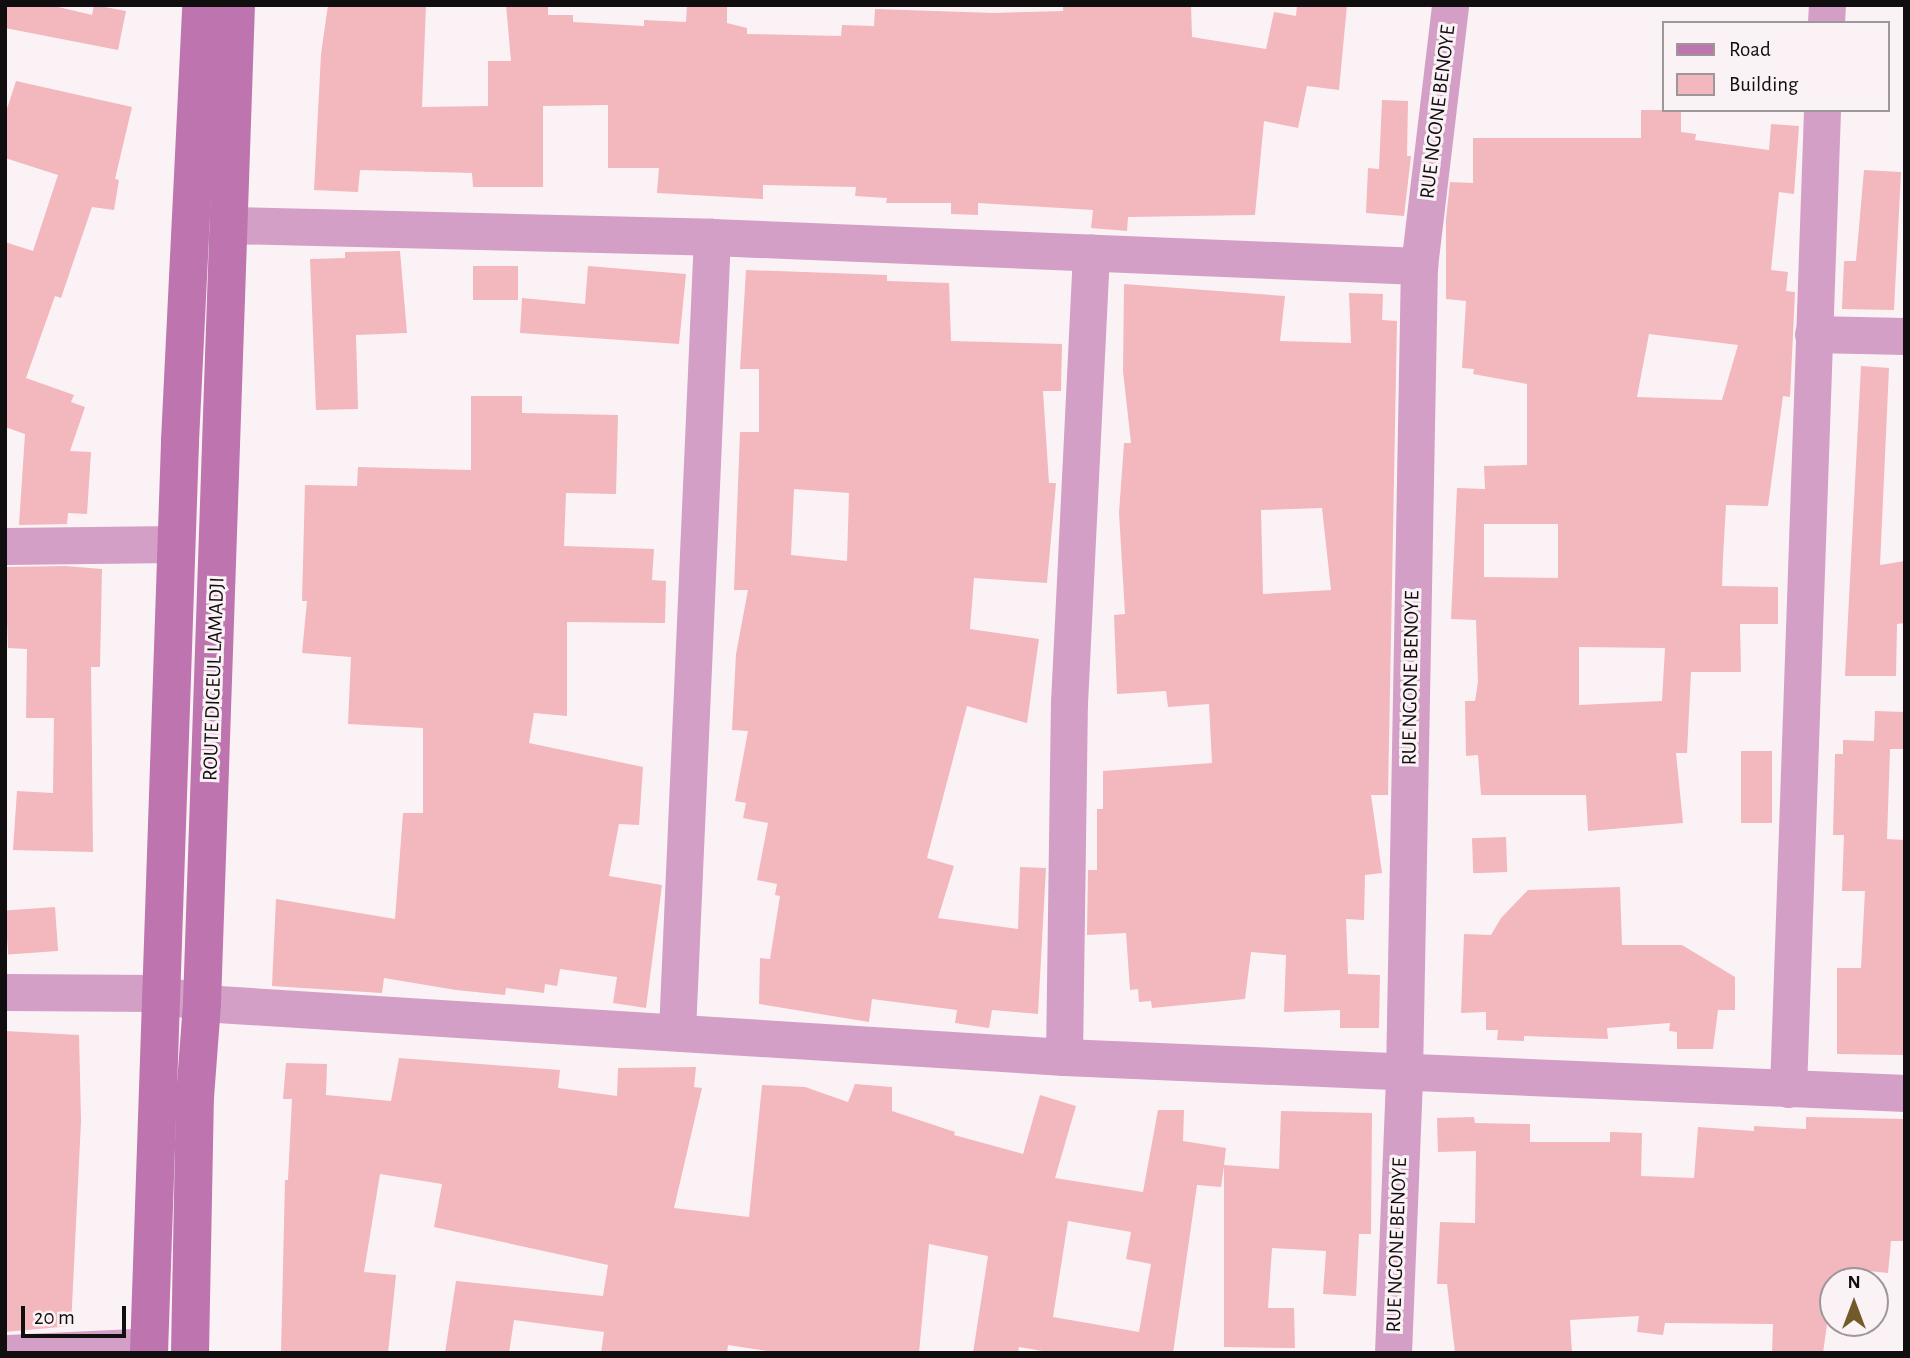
<!DOCTYPE html>
<html>
<head>
<meta charset="utf-8">
<style>
	body { margin:0 }
	#map { position:relative; width:1910px; height:1358px; overflow:hidden; background:#fbf2f5; font-family:"Alegreya Sans",sans-serif }
	div>[style] { position:absolute }
	.building>* { inset:0; background:#f3b7be; transform-origin:0 0 }
	.minor>* { height:37px; margin:-18.5px; padding:0 18.5px; transform-origin:18.5px; border-radius:18.5px; background:#d39fc6 }
	.secondary>* { height:38px; margin:-19px; padding:0 19px; transform-origin:19px; border-radius:19px; background:#be74ae }
	span { translate:-50% -50%; white-space:nowrap; text-align:center; line-height:1.15; -webkit-text-stroke:6px #fbf2f5; paint-order:stroke }
	.street-label { font-size:21px; color:#110e0f }
	.frame { position:absolute; inset:0; border:7px solid #110e0f; pointer-events:none }
	.legend { position:absolute; left:1662px; top:21px; width:228px; height:91px; box-sizing:border-box; background:#fbf2f5; border:2px solid #9d9799; margin:0; padding:9px 12px; list-style:none; font-size:21px; color:#110e0f }
	.legend li { display:flex; align-items:center; gap:14px; height:35px }
	.legend b { width:35px; border:2px solid #9d9799 }
	.north { position:absolute; left:1819px; top:1267px; width:70px; height:70px; box-sizing:border-box; background:#fbf2f5; border:2px solid #9d9799; border-radius:50%; rotate:0deg; font-size:19px; font-weight:700; line-height:28px; text-align:center; color:#110e0f }
	.north::after { content:''; display:block; margin:auto; width:24px; height:32px; background:#725a2b; clip-path:polygon(50% 0,100% 100%,50% 72%,0 100%) }
	.scale { position:absolute; left:21px; top:1306px; width:105px; height:32px; box-sizing:border-box; border:4px solid #110e0f; border-top:0; padding-left:9px; font-size:21px; line-height:24px; white-space:nowrap; color:#110e0f; -webkit-text-stroke:5px #fbf2f5; paint-order:stroke }
</style>
</head>
<body>
<div id="map">
	<div class="building">
		<div style="clip-path:polygon(5px 5px,50px 5px,92px 15px,94px 5px,126px 11px,118px 50px,5px 28px)"></div>
		<div style="clip-path:polygon(328px 5px,426px 5px,422px 107px,488px 106px,488px 61px,511px 61px,506px 5px,548px 5px,548px 15px,573px 15px,573px 22px,644px 26px,644px 20px,686px 22px,687px 5px,727px 5px,727px 23px,747px 28px,747px 34px,841px 36px,842px 25px,874px 26px,875px 9px,994px 13px,1063px 11px,1063px 5px,1191px 5px,1192px 37px,1266px 49px,1274px 12px,1296px 16px,1297px 5px,1347px 5px,1339px 90px,1307px 86px,1298px 128px,1264px 121px,1255px 215px,1128px 217px,1127px 231px,1091px 228px,1093px 210px,978px 203px,978px 215px,951px 214px,951px 203px,886px 203px,887px 198px,855px 196px,856px 187px,763px 185px,763px 199px,657px 193px,659px 168px,608px 168px,608px 105px,543px 106px,543px 187px,473px 187px,472px 173px,360px 170px,358px 192px,314px 190px,321px 54px)"></div>
		<div style="clip-path:polygon(16px 81px,132px 107px,115px 179px,119px 180px,114px 210px,92px 207px,61px 298px,55px 296px,26px 378px,74px 395px,71px 402px,85px 407px,70px 451px,91px 452px,87px 514px,68px 513px,67px 524px,19px 525px,25px 434px,5px 427px,5px 242px,33px 251px,58px 175px,5px 158px,5px 115px)"></div>
		<div style="clip-path:polygon(1382px 100px,1408px 101px,1407px 156px,1411px 156px,1404px 216px,1366px 213px,1368px 168px,1379px 169px)"></div>
		<div style="clip-path:polygon(evenodd,1641px 110px,1681px 110px,1681px 132px,1696px 134px,1695px 140px,1769px 150px,1771px 124px,1799px 126px,1794px 194px,1779px 192px,1771px 270px,1788px 272px,1786px 291px,1795px 292px,1790px 397px,1783px 396px,1768px 506px,1726px 505px,1723px 558px,1722px 586px,1778px 587px,1778px 624px,1740px 624px,1741px 672px,1691px 672px,1687px 753px,1676px 753px,1683px 823px,1588px 831px,1586px 795px,1481px 795px,1478px 755px,1466px 756px,1465px 701px,1475px 701px,1478px 682px,1476px 620px,1451px 619px,1457px 488px,1485px 489px,1484px 466px,1527px 465px,1527px 384px,1473px 374px,1474px 369px,1462px 368px,1466px 301px,1446px 299px,1446px 219px,1450px 182px,1473px 183px,1473px 138px,1641px 138px,1641px 110px,1649px 334px,1738px 345px,1722px 400px,1637px 397px,1649px 334px,1641px 110px,1484px 524px,1558px 524px,1558px 578px,1484px 577px,1484px 524px,1641px 110px,1579px 647px,1665px 648px,1662px 701px,1579px 705px,1579px 647px)"></div>
		<div style="clip-path:polygon(1864px 170px,1901px 172px,1894px 310px,1842px 309px,1844px 261px,1856px 261px)"></div>
		<div style="clip-path:polygon(400px 251px,407px 333px,356px 335px,358px 409px,316px 410px,310px 259px,345px 258px,345px 252px)"></div>
		<div style="left:473px;top:266px;width:45px;height:34px"></div>
		<div style="clip-path:polygon(588px 266px,686px 274px,679px 344px,520px 333px,522px 298px,585px 304px)"></div>
		<div style="clip-path:polygon(evenodd,746px 270px,887px 275px,887px 281px,949px 283px,951px 341px,1062px 344px,1061px 391px,1043px 391px,1049px 483px,1056px 483px,1047px 583px,974px 578px,970px 629px,1039px 639px,1027px 723px,967px 706px,927px 858px,954px 866px,938px 918px,1018px 929px,1020px 867px,1046px 868px,1038px 1014px,992px 1010px,989px 1028px,955px 1023px,957px 1010px,872px 999px,869px 1022px,759px 1004px,760px 958px,770px 959px,780px 896px,775px 895px,777px 884px,757px 880px,768px 823px,743px 818px,746px 803px,735px 801px,748px 731px,732px 730px,736px 654px,748px 590px,734px 590px,740px 432px,759px 432px,759px 369px,740px 369px,746px 270px,794px 489px,849px 493px,847px 561px,791px 555px,794px 489px)"></div>
		<div style="clip-path:polygon(evenodd,1124px 284px,1285px 296px,1280px 341px,1351px 343px,1349px 293px,1383px 294px,1382px 320px,1397px 321px,1388px 795px,1371px 795px,1382px 873px,1365px 875px,1364px 920px,1346px 919px,1348px 974px,1380px 975px,1379px 1028px,1340px 1028px,1340px 1010px,1284px 1012px,1286px 955px,1251px 952px,1245px 999px,1152px 1008px,1151px 1001px,1139px 1002px,1138px 989px,1130px 990px,1126px 933px,1087px 935px,1088px 870px,1097px 870px,1097px 809px,1103px 809px,1103px 771px,1212px 763px,1209px 704px,1168px 707px,1166px 691px,1117px 694px,1114px 615px,1125px 614px,1119px 513px,1124px 443px,1131px 443px,1123px 371px,1124px 284px,1322px 508px,1331px 590px,1263px 594px,1261px 510px,1322px 508px)"></div>
		<div style="clip-path:polygon(1861px 366px,1889px 368px,1880px 565px,1905px 561px,1905px 623px,1897px 624px,1896px 676px,1845px 676px)"></div>
		<div style="clip-path:polygon(471px 396px,522px 396px,522px 413px,618px 415px,616px 494px,566px 493px,564px 546px,654px 549px,652px 580px,666px 581px,665px 623px,567px 622px,567px 716px,534px 713px,529px 743px,643px 767px,639px 825px,619px 824px,609px 876px,662px 885px,646px 1008px,613px 1003px,617px 977px,560px 969px,557px 986px,545px 984px,544px 993px,506px 988px,505px 995px,456px 990px,384px 978px,382px 993px,272px 986px,276px 899px,395px 919px,403px 813px,423px 813px,423px 728px,348px 724px,351px 657px,302px 653px,307px 601px,302px 601px,305px 485px,357px 486px,358px 467px,471px 470px)"></div>
		<div style="clip-path:polygon(65px 566px,102px 569px,100px 667px,91px 667px,93px 852px,13px 850px,17px 791px,53px 793px,54px 718px,26px 718px,27px 649px,8px 648px,5px 567px)"></div>
		<div style="clip-path:polygon(1875px 711px,1905px 712px,1905px 749px,1890px 749px,1887px 839px,1905px 840px,1905px 1055px,1837px 1054px,1837px 968px,1861px 968px,1865px 891px,1842px 891px,1844px 835px,1833px 835px,1835px 754px,1843px 754px,1843px 740px,1874px 741px)"></div>
		<div style="left:1741px;top:751px;width:31px;height:72px"></div>
		<div style="left:1506px;top:837px;width:35px;height:34px;rotate:88deg"></div>
		<div style="clip-path:polygon(1620px 887px,1622px 945px,1682px 945px,1735px 977px,1735px 1010px,1718px 1010px,1713px 1049px,1677px 1049px,1677px 1032px,1669px 1031px,1670px 1023px,1607px 1028px,1608px 1039px,1524px 1036px,1524px 1041px,1497px 1040px,1498px 1030px,1486px 1030px,1486px 1012px,1461px 1013px,1464px 934px,1491px 935px,1501px 918px,1528px 890px)"></div>
		<div style="left:55px;top:907px;width:44px;height:50px;rotate:86deg"></div>
		<div style="clip-path:polygon(5px 1031px,79px 1035px,81px 1121px,71px 1326px,5px 1332px)"></div>
		<div style="clip-path:polygon(evenodd,399px 1058px,560px 1070px,558px 1088px,617px 1096px,618px 1068px,696px 1067px,694px 1087px,702px 1088px,674px 1208px,749px 1217px,762px 1085px,805px 1087px,848px 1102px,855px 1084px,892px 1087px,892px 1111px,955px 1132px,954px 1135px,1023px 1154px,1040px 1095px,1076px 1106px,1055px 1178px,1143px 1192px,1158px 1110px,1184px 1110px,1183px 1141px,1226px 1148px,1224px 1165px,1279px 1169px,1281px 1111px,1372px 1113px,1371px 1234px,1359px 1234px,1356px 1296px,1323px 1294px,1326px 1251px,1272px 1248px,1268px 1308px,1294px 1308px,1295px 1348px,1224px 1347px,1224px 1166px,1221px 1187px,1197px 1185px,1173px 1353px,1054px 1353px,1019px 1347px,1018px 1353px,973px 1353px,988px 1256px,929px 1244px,919px 1353px,781px 1353px,728px 1345px,727px 1353px,601px 1353px,604px 1332px,514px 1320px,509px 1353px,445px 1353px,456px 1281px,603px 1296px,608px 1265px,434px 1227px,442px 1184px,380px 1174px,364px 1272px,396px 1275px,388px 1353px,281px 1353px,285px 1180px,288px 1180px,292px 1099px,283px 1099px,286px 1063px,327px 1064px,326px 1095px,391px 1101px,399px 1058px,1068px 1221px,1131px 1232px,1126px 1259px,1151px 1264px,1139px 1332px,1053px 1317px,1068px 1221px)"></div>
		<div style="clip-path:polygon(1474px 1117px,1475px 1123px,1530px 1124px,1530px 1142px,1610px 1142px,1610px 1132px,1642px 1133px,1641px 1176px,1694px 1178px,1698px 1127px,1754px 1131px,1754px 1126px,1806px 1129px,1806px 1117px,1905px 1119px,1905px 1241px,1891px 1241px,1888px 1273px,1858px 1270px,1857px 1281px,1833px 1281px,1823px 1353px,1772px 1353px,1773px 1324px,1665px 1323px,1663px 1335px,1637px 1332px,1639px 1316px,1570px 1320px,1572px 1353px,1455px 1353px,1447px 1284px,1437px 1284px,1440px 1222px,1475px 1223px,1476px 1151px,1438px 1152px,1437px 1118px)"></div>
	</div>
	<div class="minor">
		<div style="left:1826px;top:23px;width:18px;rotate:-87deg"></div>
		<div style="left:230px;top:225px;width:482px;rotate:1.4deg"></div>
		<div style="left:712px;top:237px;width:708px;rotate:2.35deg"></div>
		<div style="left:1813px;top:334px;width:92px;rotate:1.2deg"></div>
		<div style="left:5px;top:546px;width:171px;rotate:-0.7deg"></div>
		<div style="left:5px;top:992px;width:154px;rotate:0.4deg"></div>
		<div style="left:159px;top:993px;width:44px;rotate:13.1deg"></div>
		<div style="left:202px;top:1003px;width:864px;rotate:3.58deg"></div>
		<div style="left:1064px;top:1057px;width:842px;rotate:2.45deg"></div>
		<div style="left:677px;top:1031px;width:795px;rotate:-87.48deg"></div>
		<div style="left:1064px;top:1057px;width:354px;rotate:-89.2deg"></div>
		<div style="left:1069px;top:703px;width:451px;rotate:-87.2deg"></div>
		<div style="left:1788px;top:1089px;width:980px;rotate:-88.01deg"></div>
		<div style="left:8px;top:1353px;width:141px;rotate:-2.8deg"></div>
		<div style="left:1393px;top:1353px;width:278px;rotate:-87.7deg"></div>
		<div style="left:1404px;top:1075px;width:809px;rotate:-88.94deg"></div>
		<div style="left:1419px;top:266px;width:263px;rotate:-83.2deg"></div>
	</div>
	<div class="secondary">
		<div style="left:149px;top:1353px;width:913px;rotate:-88.05deg"></div>
		<div style="left:180px;top:441px;width:437px;rotate:-87.2deg"></div>
		<div style="left:190px;top:1353px;width:256px;rotate:-88.9deg"></div>
		<div style="left:195px;top:1097px;width:94px;rotate:-85.7deg"></div>
		<div style="left:202px;top:1003px;width:999px;rotate:-88.05deg"></div>
	</div>
	<div class="street-label">
		<span style="left:1438px;top:112px;rotate:-83deg">RUE NGONE BENOYE</span>
		<span style="left:1411px;top:678px;rotate:-89deg">RUE NGONE BENOYE</span>
		<span style="left:214px;top:679px;rotate:-88deg">ROUTE DIGEUL LAMADJI</span>
		<span style="left:1397px;top:1245px;rotate:-88deg">RUE NGONE BENOYE</span>
	</div>
	<div class="frame"></div>
	<ul class="legend">
	<li><b style="height:9px;background:#be74ae"></b>Road</li>
	<li><b style="height:19px;background:#f3b7be"></b>Building</li>
	</ul>
	<div class="north">N</div>
	<div class="scale">20 m</div>
</div>
</body>
</html>
